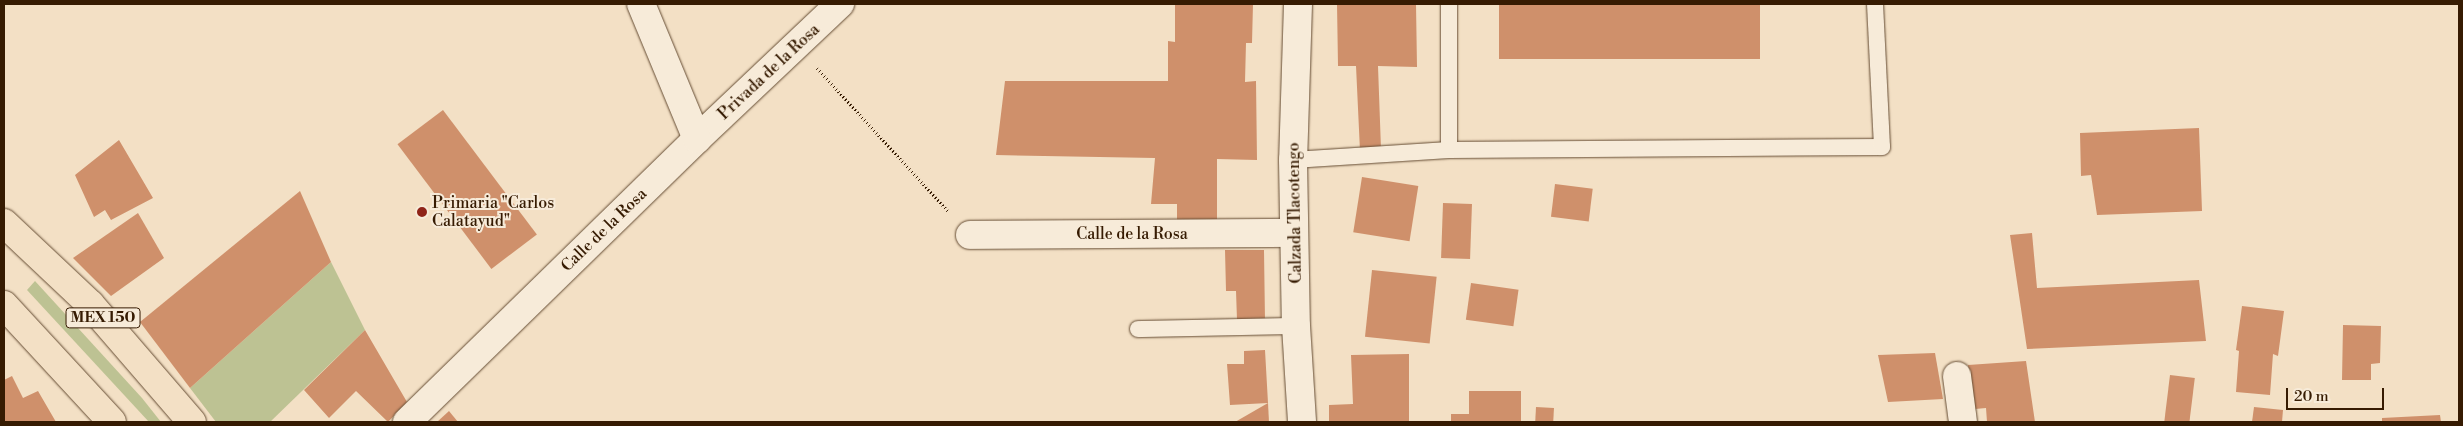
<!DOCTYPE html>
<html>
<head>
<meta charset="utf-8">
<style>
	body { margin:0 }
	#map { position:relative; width:2463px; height:426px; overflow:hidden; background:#f3e0c5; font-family:"Libre Bodoni",serif }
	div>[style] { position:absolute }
	.green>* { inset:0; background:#bdc293 }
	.building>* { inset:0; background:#cf906b; transform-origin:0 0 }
	.path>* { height:3px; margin-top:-1.5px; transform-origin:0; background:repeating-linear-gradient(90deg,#361b02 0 1px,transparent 0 3.5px) }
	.roads { filter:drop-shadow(0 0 1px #654c33) drop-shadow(0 0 1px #654c33) }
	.service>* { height:16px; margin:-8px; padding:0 8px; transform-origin:8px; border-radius:8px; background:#f7ebd9 }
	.minor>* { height:28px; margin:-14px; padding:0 14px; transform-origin:14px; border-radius:14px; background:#f7ebd9 }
	.tertiary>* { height:28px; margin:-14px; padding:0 14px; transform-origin:14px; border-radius:14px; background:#f7ebd9 }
	.primary>* { height:28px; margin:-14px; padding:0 14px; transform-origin:14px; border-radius:14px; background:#f3e0c5 }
	.dots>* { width:14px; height:14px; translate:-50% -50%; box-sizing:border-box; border:2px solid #f7ebd9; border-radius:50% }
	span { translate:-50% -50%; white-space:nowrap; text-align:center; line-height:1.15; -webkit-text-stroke:4px #f7ebd9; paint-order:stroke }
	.shield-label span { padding:1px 4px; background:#f7ebd9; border:1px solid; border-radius:4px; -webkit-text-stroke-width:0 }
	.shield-label { font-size:15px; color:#361b02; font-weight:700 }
	.street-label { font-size:16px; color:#361b02 }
	.poi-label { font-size:16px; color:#361b02 }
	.left { translate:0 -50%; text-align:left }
	.frame { position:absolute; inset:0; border:5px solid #361b02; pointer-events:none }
	.scale { position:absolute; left:2286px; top:388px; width:98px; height:22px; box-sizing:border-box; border:2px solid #361b02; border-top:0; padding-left:6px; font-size:15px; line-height:18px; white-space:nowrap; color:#361b02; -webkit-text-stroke:4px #f7ebd9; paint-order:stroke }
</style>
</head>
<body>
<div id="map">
	<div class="green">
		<div style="clip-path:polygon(331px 262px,365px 330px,270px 422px,216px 422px,190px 388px)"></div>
		<div style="clip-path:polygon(35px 281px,142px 398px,161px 422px,149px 422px,27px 290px)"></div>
	</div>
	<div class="building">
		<div style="clip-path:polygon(1175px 4px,1253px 4px,1252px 43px,1246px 43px,1245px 82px,1256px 81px,1257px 160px,1217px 159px,1217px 226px,1177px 228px,1177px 204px,1151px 204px,1155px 158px,996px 155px,1005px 81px,1168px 81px,1168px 41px,1175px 42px)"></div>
		<div style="clip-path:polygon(1337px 4px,1416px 4px,1417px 67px,1378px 66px,1381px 149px,1360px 151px,1356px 66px,1338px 66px)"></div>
		<div style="left:1499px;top:4px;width:261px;height:55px"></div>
		<div style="left:443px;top:110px;width:156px;height:57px;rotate:53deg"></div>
		<div style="clip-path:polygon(2199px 128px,2202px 211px,2097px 215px,2091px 175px,2081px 176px,2080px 133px)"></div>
		<div style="clip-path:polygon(119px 140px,153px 198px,111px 220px,105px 210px,94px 217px,75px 175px)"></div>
		<div style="left:1362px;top:177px;width:57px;height:56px;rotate:9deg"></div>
		<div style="left:1555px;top:184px;width:38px;height:33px;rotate:7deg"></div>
		<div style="clip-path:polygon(300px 191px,331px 262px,190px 388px,140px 322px)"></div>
		<div style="left:1443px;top:203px;width:29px;height:55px;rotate:2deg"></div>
		<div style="clip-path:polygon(138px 213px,164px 258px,111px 296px,73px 258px)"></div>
		<div style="clip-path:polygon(2032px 233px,2037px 288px,2199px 280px,2206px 341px,2027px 349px,2010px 235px)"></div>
		<div style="clip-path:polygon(1225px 250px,1264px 250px,1265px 320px,1237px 320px,1236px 291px,1226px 291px)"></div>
		<div style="left:1372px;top:270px;width:65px;height:67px;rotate:6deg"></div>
		<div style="left:1471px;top:283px;width:48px;height:37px;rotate:8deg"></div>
		<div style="clip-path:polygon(2242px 306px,2284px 311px,2278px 356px,2273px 354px,2270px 395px,2236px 392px,2239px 351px,2236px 350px)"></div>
		<div style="clip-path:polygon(2343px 325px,2381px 326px,2380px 363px,2371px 364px,2371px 380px,2342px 380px)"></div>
		<div style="clip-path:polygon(365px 330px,407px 402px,388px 422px,356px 391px,329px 418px,304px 390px)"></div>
		<div style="clip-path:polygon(1265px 350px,1268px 403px,1230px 405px,1227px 364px,1244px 364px,1244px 351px)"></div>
		<div style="clip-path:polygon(1935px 353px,1943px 399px,1888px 402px,1878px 355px)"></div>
		<div style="clip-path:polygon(1409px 354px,1409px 422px,1329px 422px,1329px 405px,1353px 404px,1351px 355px)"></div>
		<div style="clip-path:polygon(2026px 361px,2035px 422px,1987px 422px,1986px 408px,1975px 409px,1968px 365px)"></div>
		<div style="left:2170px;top:375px;width:25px;height:47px;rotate:7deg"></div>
		<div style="clip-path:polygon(12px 376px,23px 398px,38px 391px,56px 422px,4px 422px,4px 380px)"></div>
		<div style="clip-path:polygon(1469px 391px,1521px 391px,1521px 422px,1451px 422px,1451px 414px,1469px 414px)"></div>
		<div style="clip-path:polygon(1268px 403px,1269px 422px,1235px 422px)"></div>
		<div style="left:1536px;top:407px;width:18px;height:15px;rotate:3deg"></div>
		<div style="clip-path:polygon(2254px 407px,2283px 410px,2282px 422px,2252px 422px)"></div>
		<div style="clip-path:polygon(449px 411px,458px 422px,437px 422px)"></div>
		<div style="clip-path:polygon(2440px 415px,2441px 422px,2382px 422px,2382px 418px)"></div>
	</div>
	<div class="path">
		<div style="left:817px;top:68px;width:195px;rotate:47.5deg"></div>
	</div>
	<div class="roads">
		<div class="service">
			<div style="left:1449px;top:4px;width:146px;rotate:90deg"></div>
			<div style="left:1293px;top:160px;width:156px;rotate:-3.7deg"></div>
			<div style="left:1449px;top:150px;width:433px;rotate:-0.4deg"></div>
			<div style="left:1882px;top:147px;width:143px;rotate:-92.8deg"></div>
			<div style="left:1138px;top:329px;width:158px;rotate:-1.1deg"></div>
		</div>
		<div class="minor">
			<div style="left:697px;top:139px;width:197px;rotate:-43.4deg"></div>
			<div style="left:970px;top:235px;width:324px;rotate:-0.4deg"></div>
			<div style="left:1957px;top:376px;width:46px;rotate:82.6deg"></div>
			<div style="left:407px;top:422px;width:405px;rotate:-44.3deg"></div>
			<div style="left:697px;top:139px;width:146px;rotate:-112.5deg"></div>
		</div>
		<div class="tertiary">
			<div style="left:1298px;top:4px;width:156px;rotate:91.8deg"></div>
			<div style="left:1293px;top:160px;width:166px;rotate:89deg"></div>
			<div style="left:1296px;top:326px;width:96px;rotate:86.4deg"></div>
		</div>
		<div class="primary">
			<div style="left:4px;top:223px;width:118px;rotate:43.3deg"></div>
			<div style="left:90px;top:304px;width:156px;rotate:49.2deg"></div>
			<div style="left:4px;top:305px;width:159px;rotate:47.3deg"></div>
		</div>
	</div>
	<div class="dots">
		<div style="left:422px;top:212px;background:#8f2418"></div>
	</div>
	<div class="shield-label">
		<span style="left:103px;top:318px">MEX 150</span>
	</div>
	<div class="street-label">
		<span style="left:769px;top:72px;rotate:-43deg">Privada de la Rosa</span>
		<span style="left:1295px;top:213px;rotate:-91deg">Calzada Tlacotengo</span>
		<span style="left:604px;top:230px;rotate:-44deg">Calle de la Rosa</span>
		<span style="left:1132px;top:234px">Calle de la Rosa</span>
	</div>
	<div class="poi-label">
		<span class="left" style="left:432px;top:212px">Primaria "Carlos<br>Calatayud"</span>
	</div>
	<div class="frame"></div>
	<div class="scale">20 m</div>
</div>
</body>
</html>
